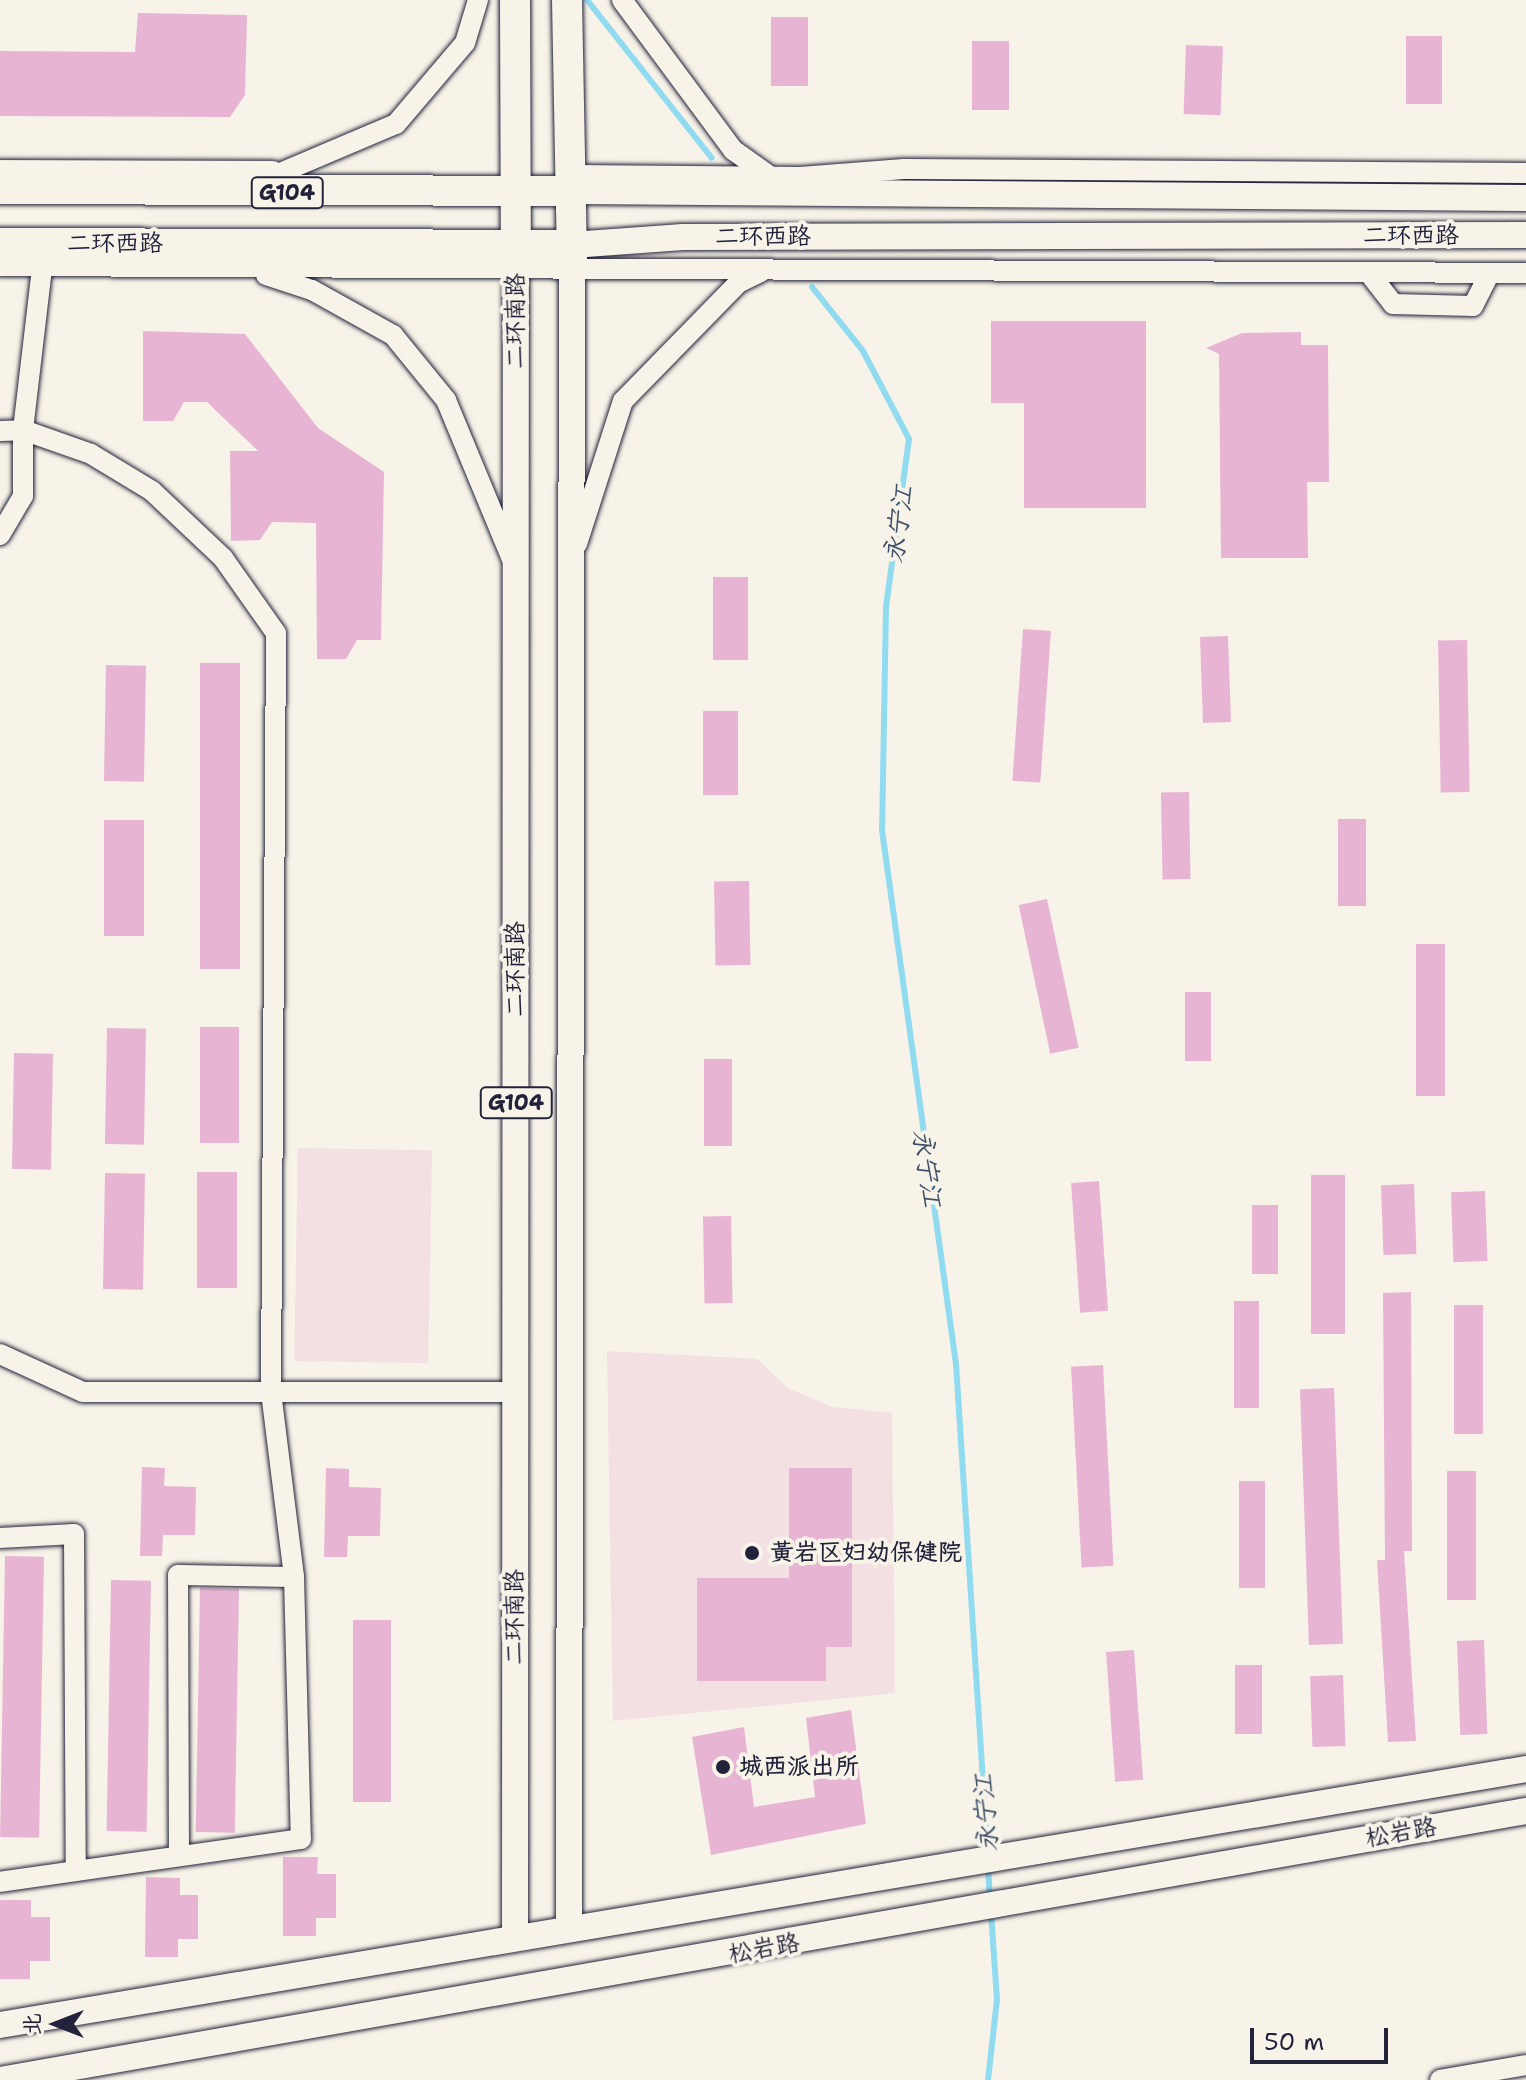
<!DOCTYPE html>
<html>
<head>
<meta charset="utf-8">
<style>
	body { margin:0 }
	#map { position:relative; width:1526px; height:2080px; overflow:hidden; background:#f7f3e8; font-family:"Shantell Sans","LXGW WenKai TC",sans-serif }
	div>[style] { position:absolute }
	.built>* { inset:0; background:#f2e0e2; transform-origin:0 0 }
	.stream>* { height:6px; margin:-3px; padding:0 3px; transform-origin:3px; border-radius:3px; background:#90dbf0 }
	.building>* { inset:0; background:#e7b5d3; transform-origin:0 0 }
	.roads { filter:drop-shadow(0 0 2px #22223b) drop-shadow(0 0 2px #22223b) }
	.minor>* { height:20px; margin:-10px; padding:0 10px; transform-origin:10px; border-radius:10px; background:#f7f3e8 }
	.major>* { height:26px; margin:-13px; padding:0 13px; transform-origin:13px; border-radius:13px; background:#f7f3e8 }
	.highway>* { height:30px; margin:-15px; padding:0 15px; transform-origin:15px; border-radius:15px; background:#f7f3e8 }
	.dots>* { width:22px; height:22px; translate:-50% -50%; box-sizing:border-box; border:4px solid #f7f3e8; border-radius:50% }
	span { translate:-50% -50%; white-space:nowrap; text-align:center; line-height:1.15; -webkit-text-stroke:8px #f7f3e8; paint-order:stroke }
	.shield-label span { padding:2px 6px; background:#f7f3e8; border:2px solid; border-radius:6px; -webkit-text-stroke-width:0 }
	.shield-label { font-size:22px; color:#22223b; font-weight:700 }
	.street-label { font-size:24px; color:#22223b }
	.poi-label { font-size:24px; color:#22223b; font-weight:700 }
	.left { translate:0 -50%; text-align:left }
	.water-label { font-size:26px; color:#3e5068; font-style:italic }
	.north { position:absolute; left:16px; top:1984px; width:80px; height:80px; -webkit-text-stroke:6px #f7f3e8; paint-order:stroke; rotate:270deg; font-size:22px; font-weight:700; line-height:32px; text-align:center; color:#22223b }
	.north::after { content:''; display:block; margin:auto; width:28px; height:36px; background:#22223b; clip-path:polygon(50% 0,100% 100%,50% 72%,0 100%) }
	.scale { position:absolute; left:1250px; top:2028px; width:138px; height:36px; box-sizing:border-box; border:4px solid #22223b; border-top:0; padding-left:10px; font-size:24px; line-height:28px; white-space:nowrap; color:#22223b; -webkit-text-stroke:6px #f7f3e8; paint-order:stroke }
</style>
</head>
<body>
<div id="map">
	<div class="built">
		<div style="left:298px;top:1148px;width:134px;height:213px;rotate:1deg"></div>
		<div style="clip-path:polygon(607px 1351px,757px 1359px,788px 1388px,832px 1407px,892px 1413px,895px 1693px,613px 1721px)"></div>
	</div>
	<div class="stream">
		<div style="left:587px;top:0;width:201px;rotate:51.7deg"></div>
		<div style="left:812px;top:287px;width:82px;rotate:51.4deg"></div>
		<div style="left:863px;top:351px;width:99px;rotate:62.4deg"></div>
		<div style="left:909px;top:439px;width:170px;rotate:97.8deg"></div>
		<div style="left:886px;top:607px;width:223px;rotate:91deg"></div>
		<div style="left:882px;top:830px;width:539px;rotate:82.11deg"></div>
		<div style="left:956px;top:1364px;width:490px;rotate:86.3deg"></div>
		<div style="left:988px;top:1864px;width:33px;rotate:87deg"></div>
		<div style="left:988px;top:2080px;width:81px;rotate:-83.6deg"></div>
		<div style="left:997px;top:2000px;width:88px;rotate:-93.9deg"></div>
	</div>
	<div class="building">
		<div style="clip-path:polygon(138px 13px,247px 15px,245px 95px,230px 117px,0 116px,0 51px,135px 52px)"></div>
		<div style="left:771px;top:17px;width:37px;height:69px"></div>
		<div style="left:1406px;top:36px;width:36px;height:68px"></div>
		<div style="left:972px;top:41px;width:37px;height:69px"></div>
		<div style="left:1186px;top:45px;width:37px;height:69px;rotate:2deg"></div>
		<div style="clip-path:polygon(991px 321px,1146px 321px,1146px 508px,1024px 508px,1024px 403px,991px 403px)"></div>
		<div style="clip-path:polygon(143px 331px,245px 334px,318px 428px,384px 472px,381px 640px,357px 640px,346px 659px,317px 659px,316px 523px,272px 522px,260px 540px,231px 541px,230px 451px,258px 451px,207px 402px,184px 402px,173px 421px,143px 421px)"></div>
		<div style="clip-path:polygon(1301px 332px,1301px 345px,1328px 345px,1329px 482px,1307px 482px,1308px 558px,1221px 558px,1219px 354px,1206px 348px,1242px 333px)"></div>
		<div style="left:713px;top:577px;width:35px;height:83px"></div>
		<div style="left:1023px;top:629px;width:28px;height:152px;rotate:4deg"></div>
		<div style="left:1228px;top:636px;width:86px;height:28px;rotate:88deg"></div>
		<div style="left:1467px;top:640px;width:152px;height:29px;rotate:89deg"></div>
		<div style="left:200px;top:663px;width:40px;height:306px"></div>
		<div style="left:106px;top:665px;width:40px;height:116px;rotate:1deg"></div>
		<div style="left:703px;top:711px;width:35px;height:84px"></div>
		<div style="left:1189px;top:792px;width:87px;height:28px;rotate:89deg"></div>
		<div style="left:1338px;top:819px;width:28px;height:87px"></div>
		<div style="left:104px;top:820px;width:40px;height:116px"></div>
		<div style="left:749px;top:881px;width:84px;height:35px;rotate:89deg"></div>
		<div style="left:1047px;top:899px;width:152px;height:29px;rotate:78deg"></div>
		<div style="left:1416px;top:944px;width:29px;height:152px"></div>
		<div style="left:1185px;top:992px;width:26px;height:69px"></div>
		<div style="left:200px;top:1027px;width:39px;height:116px"></div>
		<div style="left:107px;top:1028px;width:39px;height:116px;rotate:1deg"></div>
		<div style="left:14px;top:1053px;width:39px;height:116px;rotate:1deg"></div>
		<div style="left:704px;top:1059px;width:28px;height:87px"></div>
		<div style="left:197px;top:1172px;width:40px;height:116px"></div>
		<div style="left:105px;top:1173px;width:40px;height:116px;rotate:1deg"></div>
		<div style="left:1345px;top:1175px;width:159px;height:34px;rotate:90deg"></div>
		<div style="left:1099px;top:1181px;width:130px;height:28px;rotate:86deg"></div>
		<div style="left:1414px;top:1184px;width:70px;height:33px;rotate:88deg"></div>
		<div style="left:1485px;top:1191px;width:70px;height:34px;rotate:88deg"></div>
		<div style="left:1252px;top:1205px;width:26px;height:69px"></div>
		<div style="left:731px;top:1216px;width:87px;height:28px;rotate:89deg"></div>
		<div style="clip-path:polygon(1411px 1292px,1412px 1551px,1404px 1551px,1416px 1741px,1388px 1742px,1377px 1560px,1385px 1560px,1383px 1293px)"></div>
		<div style="left:1234px;top:1301px;width:25px;height:107px"></div>
		<div style="left:1454px;top:1305px;width:29px;height:129px"></div>
		<div style="left:1103px;top:1365px;width:201px;height:32px;rotate:87deg"></div>
		<div style="left:1334px;top:1388px;width:256px;height:34px;rotate:88deg"></div>
		<div style="clip-path:polygon(142px 1467px,165px 1468px,164px 1486px,196px 1487px,195px 1535px,163px 1535px,162px 1556px,140px 1556px)"></div>
		<div style="clip-path:polygon(326px 1468px,349px 1469px,349px 1487px,381px 1488px,380px 1536px,348px 1536px,347px 1557px,324px 1557px)"></div>
		<div style="clip-path:polygon(789px 1468px,852px 1468px,852px 1647px,826px 1647px,826px 1681px,697px 1681px,697px 1578px,789px 1578px)"></div>
		<div style="left:1447px;top:1471px;width:29px;height:129px"></div>
		<div style="left:1265px;top:1481px;width:107px;height:26px;rotate:90deg"></div>
		<div style="left:5px;top:1556px;width:39px;height:281px;rotate:1deg"></div>
		<div style="left:111px;top:1580px;width:40px;height:251px;rotate:1deg"></div>
		<div style="left:200px;top:1588px;width:39px;height:244px;rotate:1deg"></div>
		<div style="left:353px;top:1620px;width:38px;height:182px"></div>
		<div style="left:1484px;top:1640px;width:94px;height:27px;rotate:88deg"></div>
		<div style="left:1134px;top:1650px;width:130px;height:28px;rotate:86deg"></div>
		<div style="left:1235px;top:1665px;width:27px;height:69px"></div>
		<div style="left:1343px;top:1675px;width:71px;height:33px;rotate:88deg"></div>
		<div style="clip-path:polygon(851px 1710px,866px 1824px,711px 1855px,692px 1737px,744px 1727px,754px 1807px,815px 1797px,806px 1718px)"></div>
		<div style="clip-path:polygon(283px 1857px,318px 1857px,317px 1874px,336px 1874px,336px 1918px,316px 1918px,316px 1936px,283px 1936px)"></div>
		<div style="clip-path:polygon(146px 1877px,180px 1878px,180px 1895px,198px 1895px,198px 1939px,178px 1939px,178px 1957px,145px 1957px)"></div>
		<div style="clip-path:polygon(0 1900px,31px 1900px,31px 1917px,50px 1917px,50px 1961px,30px 1961px,30px 1979px,0 1979px)"></div>
	</div>
	<div class="roads">
		<div class="minor">
			<div style="left:622px;top:0;width:187px;rotate:53.5deg"></div>
			<div style="left:733px;top:150px;width:47px;rotate:35.4deg"></div>
			<div style="left:0;top:170px;width:273px;rotate:0.2deg"></div>
			<div style="left:573px;top:175px;width:227px;rotate:0.5deg"></div>
			<div style="left:800px;top:177px;width:104px;rotate:-4.4deg"></div>
			<div style="left:904px;top:169px;width:622px;rotate:0.37deg"></div>
			<div style="left:252px;top:185px;width:156px;rotate:-23deg"></div>
			<div style="left:396px;top:124px;width:106px;rotate:-49.6deg"></div>
			<div style="left:465px;top:43px;width:45px;rotate:-73.2deg"></div>
			<div style="left:0;top:266px;width:1526px;rotate:0.26deg"></div>
			<div style="left:1369px;top:273px;width:39px;rotate:52deg"></div>
			<div style="left:1393px;top:304px;width:80px;rotate:1.4deg"></div>
			<div style="left:1473px;top:306px;width:37px;rotate:-63deg"></div>
			<div style="left:266px;top:275px;width:48px;rotate:18.1deg"></div>
			<div style="left:312px;top:290px;width:93px;rotate:29.1deg"></div>
			<div style="left:393px;top:335px;width:84px;rotate:50.8deg"></div>
			<div style="left:446px;top:400px;width:175px;rotate:67.5deg"></div>
			<div style="left:0;top:431px;width:23px;rotate:-2deg"></div>
			<div style="left:23px;top:430px;width:72px;rotate:19.4deg"></div>
			<div style="left:91px;top:454px;width:71px;rotate:31.2deg"></div>
			<div style="left:152px;top:491px;width:98px;rotate:43.3deg"></div>
			<div style="left:223px;top:558px;width:92px;rotate:54.8deg"></div>
			<div style="left:276px;top:633px;width:759px;rotate:90.38deg"></div>
			<div style="left:271px;top:1392px;width:186px;rotate:82.9deg"></div>
			<div style="left:294px;top:1577px;width:262px;rotate:88.5deg"></div>
			<div style="left:301px;top:1839px;width:304px;rotate:171.9deg"></div>
			<div style="left:0;top:535px;width:45px;rotate:-59.5deg"></div>
			<div style="left:23px;top:496px;width:66px;rotate:-90deg"></div>
			<div style="left:23px;top:430px;width:180px;rotate:-83.3deg"></div>
			<div style="left:577px;top:544px;width:150px;rotate:-72.2deg"></div>
			<div style="left:623px;top:401px;width:165px;rotate:-45.7deg"></div>
			<div style="left:738px;top:283px;width:25px;rotate:-26deg"></div>
			<div style="left:0;top:1354px;width:91px;rotate:24.6deg"></div>
			<div style="left:83px;top:1392px;width:433px"></div>
			<div style="left:0;top:1538px;width:74px;rotate:-3.1deg"></div>
			<div style="left:74px;top:1534px;width:337px;rotate:89.7deg"></div>
			<div style="left:179px;top:1856px;width:281px;rotate:-90.2deg"></div>
			<div style="left:178px;top:1575px;width:116px;rotate:1deg"></div>
			<div style="left:1440px;top:2080px;width:87px;rotate:-9.9deg"></div>
		</div>
		<div class="major">
			<div style="left:574px;top:191px;width:952px;rotate:0.42deg"></div>
			<div style="left:572px;top:245px;width:111px;rotate:-4.1deg"></div>
			<div style="left:683px;top:237px;width:843px;rotate:-0.14deg"></div>
			<div style="left:569px;top:1928px;width:1659px;rotate:-89.9deg"></div>
			<div style="left:515px;top:1938px;width:1670px;rotate:-89.97deg"></div>
			<div style="left:0;top:2025px;width:1547px;rotate:-9.52deg"></div>
			<div style="left:0;top:2080px;width:1550px;rotate:-10deg"></div>
		</div>
		<div class="highway">
			<div style="left:515px;top:0;width:266px;rotate:89.8deg"></div>
			<div style="left:567px;top:0;width:269px;rotate:88.9deg"></div>
			<div style="left:0;top:189px;width:574px;rotate:0.2deg"></div>
			<div style="left:0;top:243px;width:572px;rotate:0.2deg"></div>
		</div>
	</div>
	<div class="dots">
		<div style="left:752px;top:1553px;background:#22223b"></div>
		<div style="left:723px;top:1767px;background:#22223b"></div>
	</div>
	<div class="shield-label">
		<span style="left:287px;top:193px">G104</span>
		<span style="left:516px;top:1103px">G104</span>
	</div>
	<div class="street-label">
		<span style="left:1411px;top:236px">二环西路</span>
		<span style="left:763px;top:237px">二环西路</span>
		<span style="left:115px;top:244px">二环西路</span>
		<span style="left:516px;top:321px;rotate:-90deg">二环南路</span>
		<span style="left:516px;top:969px;rotate:-90deg">二环南路</span>
		<span style="left:515px;top:1617px;rotate:-90deg">二环南路</span>
		<span style="left:1401px;top:1833px;rotate:-10deg">松岩路</span>
		<span style="left:764px;top:1949px;rotate:-10deg">松岩路</span>
	</div>
	<div class="poi-label">
		<span class="left" style="left:770px;top:1553px">黄岩区妇幼保健院</span>
		<span class="left" style="left:739px;top:1767px">城西派出所</span>
	</div>
	<div class="water-label">
		<span style="left:898px;top:524px;rotate:-82deg">永宁江</span>
		<span style="left:928px;top:1168px;rotate:82deg">永宁江</span>
		<span style="left:985px;top:1813px;rotate:-94deg">永宁江</span>
	</div>
	<div class="north">北</div>
	<div class="scale">50 m</div>
</div>
</body>
</html>
